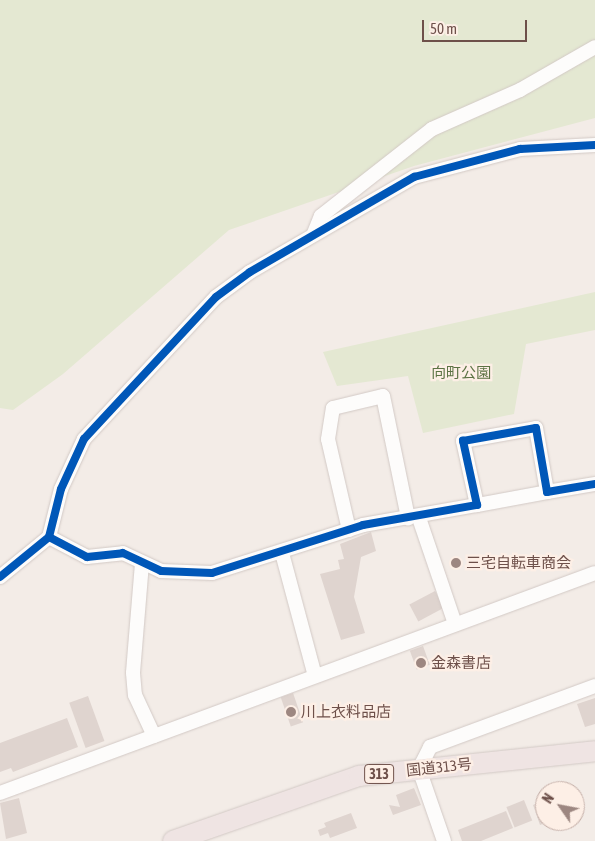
<!DOCTYPE html>
<html>
<head>
<meta charset="utf-8">
<style>
	body { margin:0 }
	#map { position:relative; width:595px; height:841px; overflow:hidden; background:#f3ece7; font-family:"Asap Condensed","Noto Sans JP",sans-serif }
	div>[style] { position:absolute }
	.green>* { inset:0; background:#e4e8d2 }
	.building>* { inset:0; background:#dfd4cf; transform-origin:0 0 }
	.roads { filter:drop-shadow(0 0 1px #d2c9c5) drop-shadow(0 0 1px #d2c9c5) }
	.minor>* { height:14px; margin:-7px; padding:0 7px; transform-origin:7px; border-radius:7px; background:#fdfcfb }
	.highway>* { height:20px; margin:-10px; padding:0 10px; transform-origin:10px; border-radius:10px; background:#efe4e3 }
	.cycleway>* { height:8px; margin:-4px; padding:0 4px; transform-origin:4px; border-radius:4px; background:#0057b8 }
	.dots>* { width:14px; height:14px; translate:-50% -50%; box-sizing:border-box; border:2px solid #fdefe6; border-radius:50% }
	span { translate:-50% -50%; white-space:nowrap; text-align:center; line-height:1.15; -webkit-text-stroke:4.5px #fdefe6; paint-order:stroke }
	.shield-label span { padding:1px 4px; background:#fdefe6; border:1px solid; border-radius:4px; -webkit-text-stroke-width:0 }
	.shield-label { font-size:14px; color:#6e504a; font-weight:700 }
	.park-label { font-size:15px; color:#5c7344 }
	.poi-label { font-size:15px; color:#6e504a }
	.left { translate:0 -50%; text-align:left }
	.street-label { font-size:15px; color:#6e504a }
	.north { position:absolute; left:535px; top:781px; width:50px; height:50px; box-sizing:border-box; background:#fdefe6; border:1px solid #c4afa8; border-radius:50%; rotate:303deg; font-size:14px; font-weight:700; line-height:20px; text-align:center; color:#6e504a }
	.north::after { content:''; display:block; margin:auto; width:18px; height:22px; background:#9d8781; clip-path:polygon(50% 0,100% 100%,50% 72%,0 100%) }
	.scale { position:absolute; left:422px; top:20px; width:105px; height:22px; box-sizing:border-box; border:2px solid #6e504a; border-top:0; padding-left:6px; font-size:15px; line-height:18px; white-space:nowrap; color:#6e504a; -webkit-text-stroke:4px #fdefe6; paint-order:stroke }
</style>
</head>
<body>
<div id="map">
	<div class="green">
		<div style="clip-path:polygon(0 0,595px 0,595px 118px,414px 166px,229px 230px,63px 374px,13px 410px,0 408px)"></div>
		<div style="clip-path:polygon(595px 292px,595px 330px,526px 344px,514px 414px,423px 433px,408px 376px,337px 386px,323px 352px)"></div>
	</div>
	<div class="building">
		<div style="clip-path:polygon(371px 532px,376px 551px,361px 557px,354px 597px,365px 633px,341px 640px,320px 574px,340px 569px,338px 560px,344px 559px,340px 544px)"></div>
		<div style="left:435px;top:591px;width:19px;height:29px;rotate:62deg"></div>
		<div style="left:423px;top:646px;width:20px;height:14px;rotate:70deg"></div>
		<div style="left:293px;top:693px;width:31px;height:13px;rotate:71deg"></div>
		<div style="left:88px;top:696px;width:48px;height:20px;rotate:70deg"></div>
		<div style="clip-path:polygon(595px 698px,595px 724px,585px 727px,577px 704px)"></div>
		<div style="clip-path:polygon(67px 718px,78px 747px,13px 772px,11px 768px,0 772px,0 743px)"></div>
		<div style="clip-path:polygon(414px 788px,421px 805px,393px 815px,389px 805px,400px 807px,396px 795px)"></div>
		<div style="clip-path:polygon(19px 798px,27px 833px,6px 839px,0 803px)"></div>
		<div style="left:524px;top:800px;width:22px;height:19px;rotate:68deg"></div>
		<div style="clip-path:polygon(545px 800px,545px 821px,550px 821px,540px 825px,533px 805px)"></div>
		<div style="clip-path:polygon(506px 811px,513px 828px,481px 841px,462px 841px,458px 830px)"></div>
		<div style="clip-path:polygon(351px 813px,357px 828px,330px 838px,328px 833px,320px 836px,318px 830px,326px 827px,324px 823px)"></div>
	</div>
	<div class="roads">
		<div class="minor">
			<div style="left:314px;top:233px;width:18px;rotate:-68deg"></div>
			<div style="left:321px;top:216px;width:141px;rotate:-38.1deg"></div>
			<div style="left:432px;top:129px;width:96px;rotate:-23.9deg"></div>
			<div style="left:520px;top:90px;width:86px;rotate:-29.8deg"></div>
			<div style="left:477px;top:505px;width:71px;rotate:-10.5deg"></div>
			<div style="left:419px;top:518px;width:112px;rotate:71.2deg"></div>
			<div style="left:349px;top:530px;width:93px;rotate:-103deg"></div>
			<div style="left:328px;top:439px;width:31px;rotate:-81deg"></div>
			<div style="left:333px;top:408px;width:51px;rotate:-13.5deg"></div>
			<div style="left:383px;top:396px;width:125px;rotate:78.4deg"></div>
			<div style="left:49px;top:537px;width:43px;rotate:27.8deg"></div>
			<div style="left:87px;top:557px;width:36px;rotate:-6deg"></div>
			<div style="left:123px;top:553px;width:42px;rotate:25.3deg"></div>
			<div style="left:161px;top:571px;width:51px;rotate:2.2deg"></div>
			<div style="left:212px;top:573px;width:158px;rotate:-17.6deg"></div>
			<div style="left:363px;top:525px;width:116px;rotate:-10deg"></div>
			<div style="left:477px;top:505px;width:66px;rotate:-102.3deg"></div>
			<div style="left:463px;top:441px;width:74px;rotate:-10.1deg"></div>
			<div style="left:536px;top:428px;width:65px;rotate:80.2deg"></div>
			<div style="left:547px;top:492px;width:49px;rotate:-9.5deg"></div>
			<div style="left:282px;top:553px;width:127px;rotate:75deg"></div>
			<div style="left:142px;top:563px;width:110px;rotate:94.7deg"></div>
			<div style="left:133px;top:673px;width:22px;rotate:85deg"></div>
			<div style="left:135px;top:695px;width:45px;rotate:65.1deg"></div>
			<div style="left:0;top:577px;width:63px;rotate:-39.2deg"></div>
			<div style="left:49px;top:537px;width:49px;rotate:-76deg"></div>
			<div style="left:61px;top:489px;width:55px;rotate:-65.3deg"></div>
			<div style="left:84px;top:439px;width:194px;rotate:-47.1deg"></div>
			<div style="left:216px;top:297px;width:42px;rotate:-36.3deg"></div>
			<div style="left:250px;top:272px;width:190px;rotate:-30.1deg"></div>
			<div style="left:414px;top:177px;width:110px;rotate:-14.8deg"></div>
			<div style="left:520px;top:149px;width:75px;rotate:-3.1deg"></div>
			<div style="left:0;top:793px;width:634px;rotate:-20.29deg"></div>
			<div style="left:444px;top:841px;width:76px;rotate:-109.1deg"></div>
			<div style="left:419px;top:769px;width:25px;rotate:-63deg"></div>
			<div style="left:430px;top:747px;width:176px;rotate:-20.3deg"></div>
		</div>
		<div class="highway">
			<div style="left:173px;top:841px;width:197px;rotate:-19.3deg"></div>
			<div style="left:359px;top:776px;width:237px;rotate:-6deg"></div>
		</div>
	</div>
	<div class="cycleway">
		<div style="left:49px;top:537px;width:43px;rotate:27.8deg"></div>
		<div style="left:87px;top:557px;width:36px;rotate:-6deg"></div>
		<div style="left:123px;top:553px;width:42px;rotate:25.3deg"></div>
		<div style="left:161px;top:571px;width:51px;rotate:2.2deg"></div>
		<div style="left:212px;top:573px;width:158px;rotate:-17.6deg"></div>
		<div style="left:363px;top:525px;width:116px;rotate:-10deg"></div>
		<div style="left:477px;top:505px;width:66px;rotate:-102.3deg"></div>
		<div style="left:463px;top:441px;width:74px;rotate:-10.1deg"></div>
		<div style="left:536px;top:428px;width:65px;rotate:80.2deg"></div>
		<div style="left:547px;top:492px;width:49px;rotate:-9.5deg"></div>
		<div style="left:0;top:577px;width:63px;rotate:-39.2deg"></div>
		<div style="left:49px;top:537px;width:49px;rotate:-76deg"></div>
		<div style="left:61px;top:489px;width:55px;rotate:-65.3deg"></div>
		<div style="left:84px;top:439px;width:194px;rotate:-47.1deg"></div>
		<div style="left:216px;top:297px;width:42px;rotate:-36.3deg"></div>
		<div style="left:250px;top:272px;width:190px;rotate:-30.1deg"></div>
		<div style="left:414px;top:177px;width:110px;rotate:-14.8deg"></div>
		<div style="left:520px;top:149px;width:75px;rotate:-3.1deg"></div>
	</div>
	<div class="dots">
		<div style="left:456px;top:563px;background:#9d8781"></div>
		<div style="left:421px;top:663px;background:#9d8781"></div>
		<div style="left:291px;top:712px;background:#9d8781"></div>
	</div>
	<div class="shield-label">
		<span style="left:379px;top:774px">313</span>
	</div>
	<div class="park-label">
		<span style="left:461px;top:373px">向町公園</span>
	</div>
	<div class="poi-label">
		<span class="left" style="left:466px;top:563px">三宅自転車商会</span>
		<span class="left" style="left:431px;top:663px">金森書店</span>
		<span class="left" style="left:301px;top:712px">川上衣料品店</span>
	</div>
	<div class="street-label">
		<span style="left:439px;top:767px;rotate:-6deg">国道313号</span>
	</div>
	<div class="north">N</div>
	<div class="scale">50 m</div>
</div>
</body>
</html>
